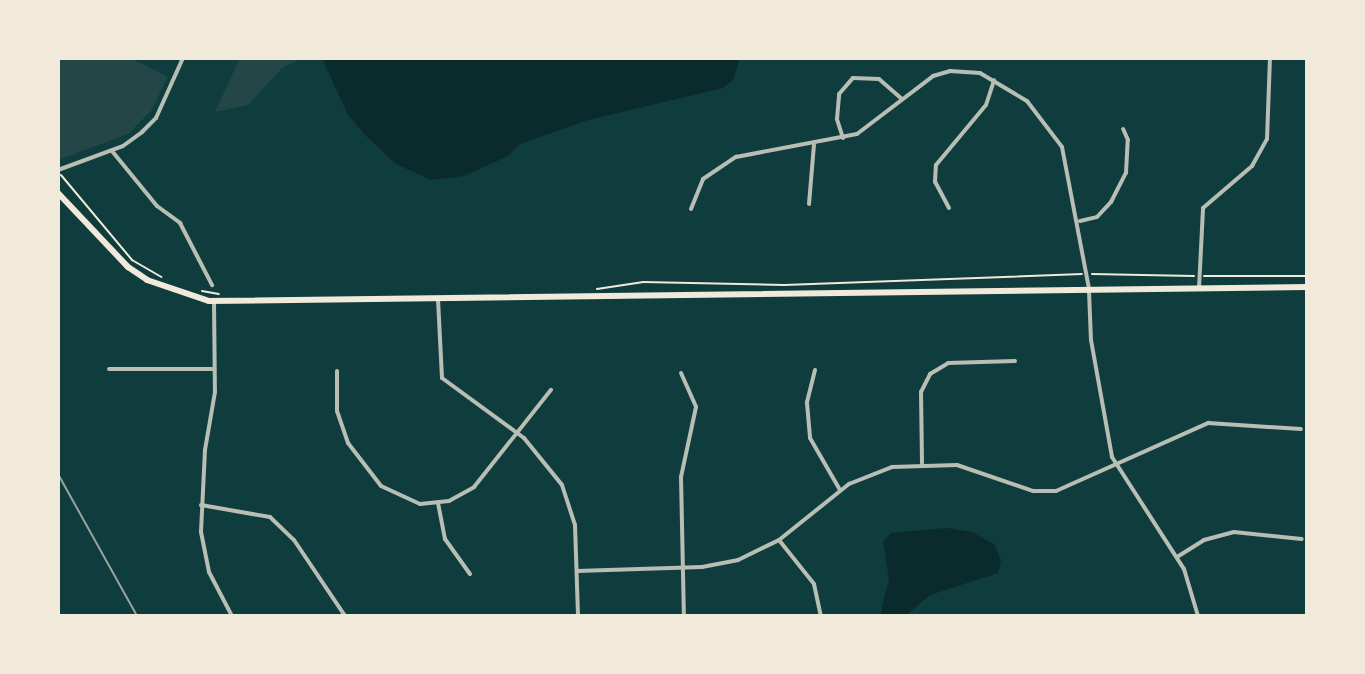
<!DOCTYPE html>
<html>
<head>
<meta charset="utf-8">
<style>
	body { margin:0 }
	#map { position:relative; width:1365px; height:674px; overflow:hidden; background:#0f3d3e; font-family:"Golos Text",sans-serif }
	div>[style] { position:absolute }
	.green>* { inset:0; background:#244646 }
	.water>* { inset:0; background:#0a2a2b }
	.path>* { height:2px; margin:-1px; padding:0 1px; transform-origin:1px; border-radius:1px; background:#f1e9da }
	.minor>* { height:4px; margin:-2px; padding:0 2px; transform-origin:2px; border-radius:2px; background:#b8beb3 }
	.tertiary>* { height:4px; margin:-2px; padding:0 2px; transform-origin:2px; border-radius:2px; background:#b8beb3 }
	.primary>* { height:6px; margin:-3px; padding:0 3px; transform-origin:3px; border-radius:3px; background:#f1e9da }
	.rail>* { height:2px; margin:-1px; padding:0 1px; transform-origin:1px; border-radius:1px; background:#97a49c }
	span { translate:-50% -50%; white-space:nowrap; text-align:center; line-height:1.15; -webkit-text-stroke:7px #f1e9da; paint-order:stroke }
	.frame { position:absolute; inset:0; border:60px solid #f1e9da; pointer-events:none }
</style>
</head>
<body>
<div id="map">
	<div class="green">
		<div style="clip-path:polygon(58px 58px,131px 58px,168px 77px,151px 111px,128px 134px,58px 160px)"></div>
		<div style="clip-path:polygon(240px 58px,302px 58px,282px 68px,248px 105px,215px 112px)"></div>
	</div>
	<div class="water">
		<div style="clip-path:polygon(322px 58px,740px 58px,733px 80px,723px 88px,588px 120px,520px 144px,508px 156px,464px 176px,431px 180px,396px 164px,367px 137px,348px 115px)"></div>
		<div style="clip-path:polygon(946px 528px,972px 532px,994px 544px,1001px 560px,998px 573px,930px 595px,905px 616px,880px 616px,889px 579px,883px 542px,891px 533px)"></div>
	</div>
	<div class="path">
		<div style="left:61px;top:175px;width:111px;rotate:50.1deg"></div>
		<div style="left:132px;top:260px;width:34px;rotate:30deg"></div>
		<div style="left:1092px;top:274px;width:102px;rotate:1.1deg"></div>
		<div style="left:1204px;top:276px;width:103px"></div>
		<div style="left:597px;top:289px;width:47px;rotate:-8.7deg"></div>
		<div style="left:643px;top:282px;width:141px;rotate:1.2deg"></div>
		<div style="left:784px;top:285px;width:298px;rotate:-2.1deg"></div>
		<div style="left:202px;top:291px;width:17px;rotate:10deg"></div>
	</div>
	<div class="minor">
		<div style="left:843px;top:138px;width:20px;rotate:-108deg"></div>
		<div style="left:837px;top:119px;width:25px;rotate:-85deg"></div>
		<div style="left:839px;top:94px;width:21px;rotate:-49deg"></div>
		<div style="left:853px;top:78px;width:26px;rotate:2deg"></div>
		<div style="left:879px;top:79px;width:30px;rotate:41deg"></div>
		<div style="left:112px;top:151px;width:71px;rotate:50.7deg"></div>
		<div style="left:157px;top:206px;width:29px;rotate:36deg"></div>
		<div style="left:180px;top:223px;width:70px;rotate:62.7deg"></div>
		<div style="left:58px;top:170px;width:69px;rotate:-20.3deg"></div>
		<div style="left:123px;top:146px;width:24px;rotate:-36deg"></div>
		<div style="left:142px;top:132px;width:20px;rotate:-45deg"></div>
		<div style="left:156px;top:118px;width:66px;rotate:-65.8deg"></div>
		<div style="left:809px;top:204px;width:59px;rotate:-85.2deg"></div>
		<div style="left:949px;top:208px;width:30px;rotate:-118deg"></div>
		<div style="left:935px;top:182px;width:17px;rotate:-87deg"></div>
		<div style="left:936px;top:165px;width:78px;rotate:-50.2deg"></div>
		<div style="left:986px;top:105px;width:26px;rotate:-72deg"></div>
		<div style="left:691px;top:209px;width:32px;rotate:-68deg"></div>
		<div style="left:703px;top:179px;width:40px;rotate:-34deg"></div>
		<div style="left:736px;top:157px;width:123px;rotate:-10.8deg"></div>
		<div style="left:857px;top:134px;width:96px;rotate:-37.3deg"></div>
		<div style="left:933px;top:76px;width:18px;rotate:-16deg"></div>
		<div style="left:950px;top:71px;width:30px;rotate:4deg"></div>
		<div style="left:980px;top:73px;width:55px;rotate:30.8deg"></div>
		<div style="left:1027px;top:101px;width:58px;rotate:52.7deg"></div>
		<div style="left:1062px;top:147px;width:145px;rotate:79.2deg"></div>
		<div style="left:1080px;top:221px;width:17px;rotate:-13deg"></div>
		<div style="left:1097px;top:217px;width:21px;rotate:-47deg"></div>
		<div style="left:1111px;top:202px;width:33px;rotate:-63deg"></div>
		<div style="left:1126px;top:173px;width:33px;rotate:-87deg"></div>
		<div style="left:1128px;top:140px;width:12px;rotate:-114deg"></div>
		<div style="left:1199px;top:288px;width:80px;rotate:-87.1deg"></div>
		<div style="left:1203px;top:208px;width:65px;rotate:-40.6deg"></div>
		<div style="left:1252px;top:166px;width:31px;rotate:-61deg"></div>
		<div style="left:1267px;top:139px;width:81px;rotate:-87.9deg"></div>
		<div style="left:438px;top:299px;width:79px;rotate:87.1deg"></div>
		<div style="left:442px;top:378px;width:102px;rotate:36.2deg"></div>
		<div style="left:524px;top:438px;width:60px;rotate:51deg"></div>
		<div style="left:562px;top:485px;width:42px;rotate:72deg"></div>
		<div style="left:575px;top:525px;width:91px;rotate:88.1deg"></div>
		<div style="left:214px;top:302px;width:90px;rotate:89.4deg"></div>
		<div style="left:215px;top:392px;width:59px;rotate:99.8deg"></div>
		<div style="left:205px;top:450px;width:82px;rotate:92.8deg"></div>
		<div style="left:201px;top:532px;width:41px;rotate:78.7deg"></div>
		<div style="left:209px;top:572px;width:50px;rotate:62.4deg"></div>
		<div style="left:109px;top:369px;width:105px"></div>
		<div style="left:815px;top:370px;width:34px;rotate:104deg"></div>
		<div style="left:807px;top:403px;width:35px;rotate:85deg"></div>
		<div style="left:810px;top:438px;width:60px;rotate:60deg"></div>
		<div style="left:337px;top:371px;width:40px;rotate:90deg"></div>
		<div style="left:337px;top:411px;width:34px;rotate:71deg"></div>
		<div style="left:348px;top:443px;width:54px;rotate:52.5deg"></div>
		<div style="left:381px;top:486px;width:43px;rotate:24.8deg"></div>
		<div style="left:420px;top:504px;width:29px;rotate:-6deg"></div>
		<div style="left:449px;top:501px;width:29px;rotate:-29deg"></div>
		<div style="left:474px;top:487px;width:124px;rotate:-51.6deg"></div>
		<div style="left:681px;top:373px;width:37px;rotate:66deg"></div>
		<div style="left:696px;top:407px;width:72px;rotate:102.1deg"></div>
		<div style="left:681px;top:477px;width:139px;rotate:88.8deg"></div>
		<div style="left:922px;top:463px;width:71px;rotate:-90.8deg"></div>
		<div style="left:921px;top:392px;width:20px;rotate:-63deg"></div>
		<div style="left:930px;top:374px;width:21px;rotate:-31deg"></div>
		<div style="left:948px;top:363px;width:67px;rotate:-1.7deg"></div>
		<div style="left:438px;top:503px;width:37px;rotate:79deg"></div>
		<div style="left:445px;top:539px;width:43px;rotate:54.5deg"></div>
		<div style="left:201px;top:505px;width:70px;rotate:9.9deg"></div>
		<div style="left:270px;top:517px;width:33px;rotate:44deg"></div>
		<div style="left:294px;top:540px;width:92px;rotate:56.1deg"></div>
		<div style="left:779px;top:540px;width:56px;rotate:51.5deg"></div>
		<div style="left:814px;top:584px;width:33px;rotate:78deg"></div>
		<div style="left:1177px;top:557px;width:32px;rotate:-32deg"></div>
		<div style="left:1204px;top:540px;width:31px;rotate:-15deg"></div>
		<div style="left:1234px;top:532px;width:68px;rotate:5.9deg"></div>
		<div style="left:577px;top:571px;width:125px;rotate:-1.8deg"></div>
		<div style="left:702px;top:567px;width:37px;rotate:-11deg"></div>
		<div style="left:738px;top:560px;width:46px;rotate:-26deg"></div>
		<div style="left:779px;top:540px;width:90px;rotate:-38.7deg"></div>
		<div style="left:849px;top:484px;width:46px;rotate:-21.6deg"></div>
		<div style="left:892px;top:467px;width:65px;rotate:-1.8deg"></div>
		<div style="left:957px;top:465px;width:80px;rotate:18.9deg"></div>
		<div style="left:1033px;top:491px;width:23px"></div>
		<div style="left:1056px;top:491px;width:167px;rotate:-24.1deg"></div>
		<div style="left:1208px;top:423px;width:93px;rotate:3.7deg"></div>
	</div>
	<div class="tertiary">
		<div style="left:1089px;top:291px;width:49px;rotate:87.7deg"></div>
		<div style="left:1091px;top:340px;width:119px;rotate:79.8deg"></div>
		<div style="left:1112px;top:457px;width:133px;rotate:57.3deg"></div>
		<div style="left:1184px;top:569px;width:49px;rotate:73.4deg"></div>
	</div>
	<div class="primary">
		<div style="left:58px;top:193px;width:102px;rotate:46.6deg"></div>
		<div style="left:128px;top:267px;width:23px;rotate:34deg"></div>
		<div style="left:147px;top:280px;width:65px;rotate:18.7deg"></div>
		<div style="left:209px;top:301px;width:1098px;rotate:-0.73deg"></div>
	</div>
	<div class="rail">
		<div style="left:58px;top:474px;width:162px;rotate:60.9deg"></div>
	</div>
	<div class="frame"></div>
</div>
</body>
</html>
